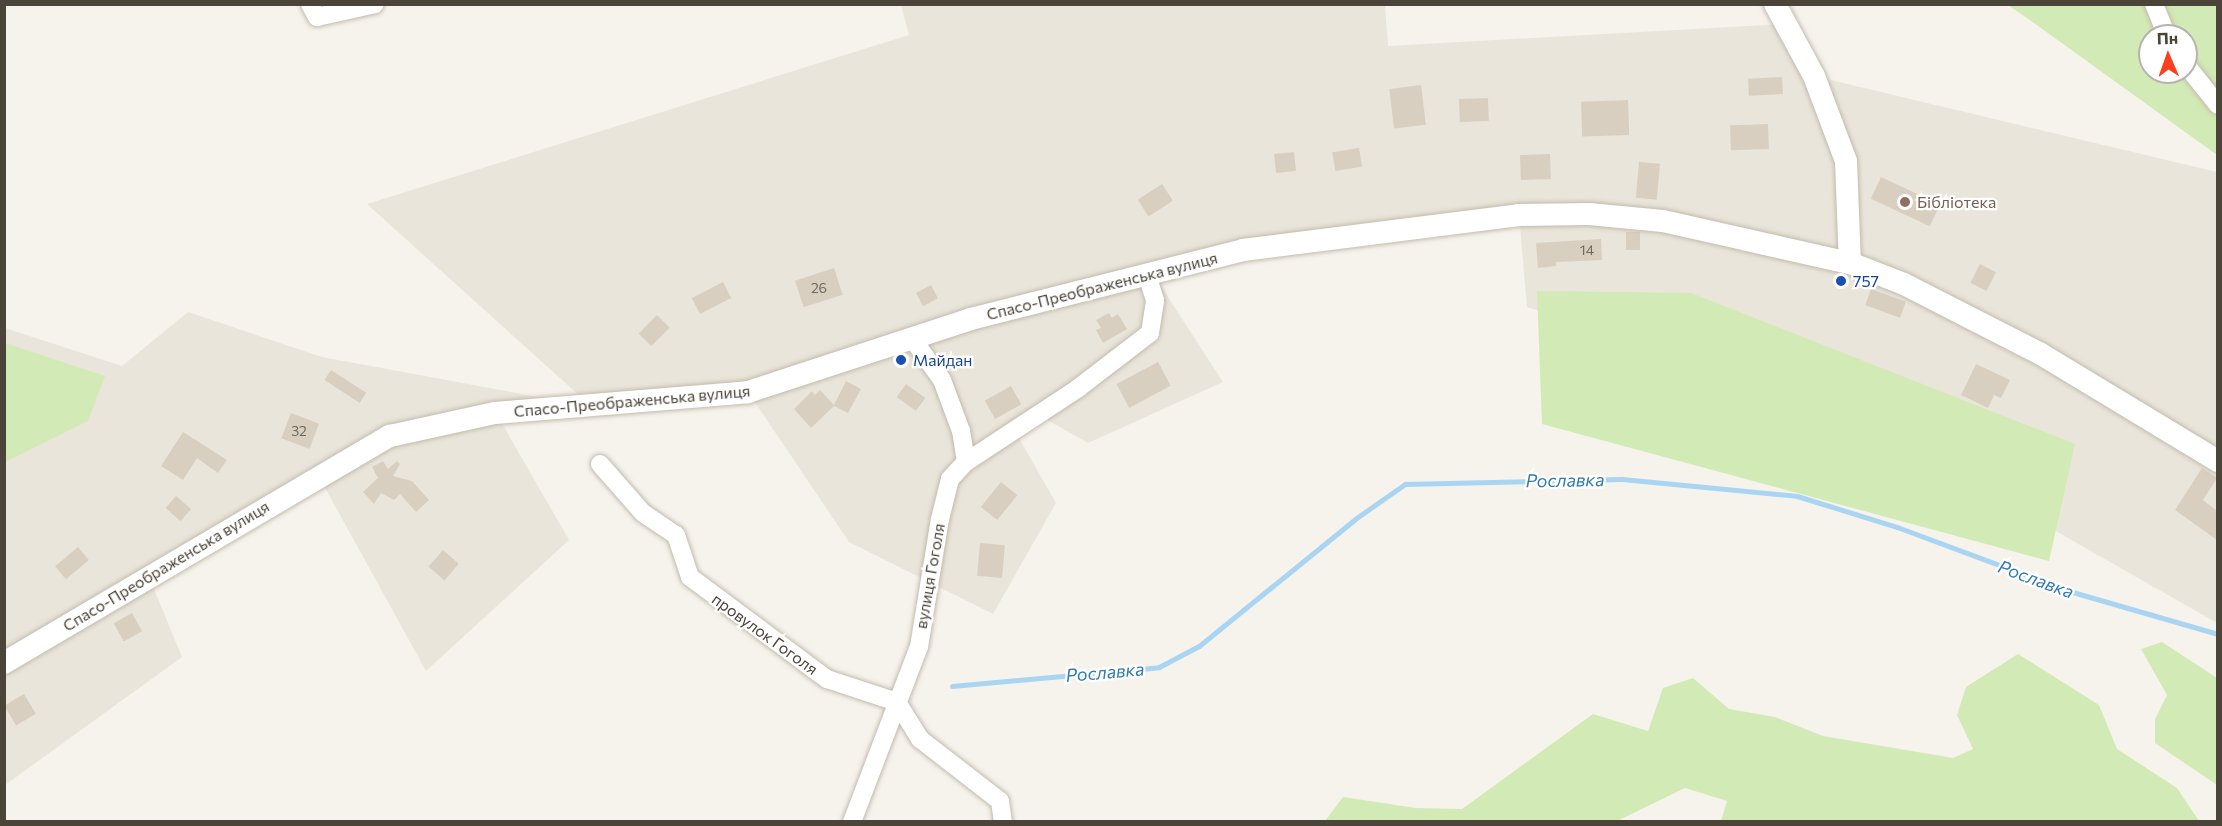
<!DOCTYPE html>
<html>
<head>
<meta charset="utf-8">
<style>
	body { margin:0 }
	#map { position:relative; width:2222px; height:826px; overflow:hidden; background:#f6f3ec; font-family:Commissioner,sans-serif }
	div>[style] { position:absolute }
	.residential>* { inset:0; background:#eae5da }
	.green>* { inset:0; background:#d2eab5 }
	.stream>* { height:5px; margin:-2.5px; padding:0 2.5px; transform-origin:2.5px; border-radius:2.5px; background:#a9d4f2 }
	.building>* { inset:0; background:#d8cfc1; transform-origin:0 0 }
	.roads { filter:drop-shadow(0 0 2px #c2bbae) drop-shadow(0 0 2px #c2bbae) }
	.minor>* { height:18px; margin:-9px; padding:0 9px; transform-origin:9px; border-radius:9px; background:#fff }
	.tertiary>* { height:22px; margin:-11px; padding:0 11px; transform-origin:11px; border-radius:11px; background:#fff }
	.dots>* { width:16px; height:16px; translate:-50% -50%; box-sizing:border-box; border:3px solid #fff; border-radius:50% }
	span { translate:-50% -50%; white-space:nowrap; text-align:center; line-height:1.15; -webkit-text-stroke:4.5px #fff; paint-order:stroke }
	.number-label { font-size:14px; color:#6e675b }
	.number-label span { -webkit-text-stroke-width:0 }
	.education-label { font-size:16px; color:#785e54 }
	.left { translate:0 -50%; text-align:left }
	.transit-label { font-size:16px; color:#164399 }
	.street-label { font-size:16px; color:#4b4439 }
	.water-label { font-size:18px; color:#2e7ab2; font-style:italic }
	.frame { position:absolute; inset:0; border:6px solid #4b4439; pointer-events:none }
	.north { position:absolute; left:2138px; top:24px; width:60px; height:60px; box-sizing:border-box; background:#fff; border:2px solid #b7b4b0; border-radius:50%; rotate:358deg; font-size:16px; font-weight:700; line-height:24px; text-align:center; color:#4b4439 }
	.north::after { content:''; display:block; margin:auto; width:21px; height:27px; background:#fc3f1d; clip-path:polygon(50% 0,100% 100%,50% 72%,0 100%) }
</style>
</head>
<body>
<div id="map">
	<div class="residential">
		<div style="clip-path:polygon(901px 5px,1385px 5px,1388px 46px,1786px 24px,1814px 76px,2217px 172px,2217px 623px,1854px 416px,1527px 307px,1519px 215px,1243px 250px,1153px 274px,1223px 382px,1088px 443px,1037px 414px,1016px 433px,1056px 503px,993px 614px,849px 542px,748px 392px,593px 407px,496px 413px,569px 540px,426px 671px,318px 475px,149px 577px,182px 657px,5px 785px,5px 328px,122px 366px,188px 312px,322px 357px,592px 407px,367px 204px,909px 35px)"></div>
	</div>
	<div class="green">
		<div style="clip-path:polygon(evenodd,2008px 5px,2217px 5px,2217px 155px,2034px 23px,2008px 5px,2150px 36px,2186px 36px,2186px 72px,2150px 72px,2150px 36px)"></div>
		<div style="clip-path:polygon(1537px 291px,1691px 293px,2075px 444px,2049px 561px,1542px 424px)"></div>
		<div style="clip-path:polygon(5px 343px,105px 376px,88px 421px,5px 462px)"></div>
		<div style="clip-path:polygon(2162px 642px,2217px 678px,2217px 785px,2155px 743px,2155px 719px,2167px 695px,2141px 649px)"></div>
		<div style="clip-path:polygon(2018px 654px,2099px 705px,2117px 749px,2177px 788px,2199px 821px,1721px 821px,1727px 801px,1685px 788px,1617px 821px,1325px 821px,1343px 797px,1416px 808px,1462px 809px,1593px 714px,1648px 731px,1663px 688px,1693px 678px,1729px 709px,1775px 717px,1823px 736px,1953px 758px,1973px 749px,1957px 715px,1966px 687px)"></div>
	</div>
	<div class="stream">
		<div style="left:952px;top:686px;width:208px;rotate:-5.2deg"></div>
		<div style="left:1159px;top:667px;width:45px;rotate:-27.7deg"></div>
		<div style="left:1199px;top:646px;width:201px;rotate:-39.1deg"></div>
		<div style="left:1355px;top:519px;width:61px;rotate:-35deg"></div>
		<div style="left:1405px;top:484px;width:217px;rotate:-1.3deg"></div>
		<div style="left:1622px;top:479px;width:176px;rotate:5.5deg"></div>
		<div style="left:1797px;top:496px;width:105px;rotate:17.2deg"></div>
		<div style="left:1897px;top:527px;width:184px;rotate:20.4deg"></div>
		<div style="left:2069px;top:591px;width:155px;rotate:16.1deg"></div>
	</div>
	<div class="building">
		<div style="left:1782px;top:77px;width:17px;height:34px;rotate:87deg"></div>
		<div style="left:1421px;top:85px;width:40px;height:32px;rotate:83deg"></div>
		<div style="left:1488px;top:98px;width:23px;height:29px;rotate:88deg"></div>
		<div style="left:1628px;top:100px;width:35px;height:47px;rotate:88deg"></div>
		<div style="left:1768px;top:124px;width:25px;height:38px;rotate:88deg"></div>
		<div style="left:1359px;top:148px;width:19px;height:27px;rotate:81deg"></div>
		<div style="left:1294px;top:152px;width:19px;height:20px;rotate:84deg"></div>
		<div style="left:1550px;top:154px;width:25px;height:30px;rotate:88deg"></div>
		<div style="left:1639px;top:162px;width:21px;height:36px;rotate:5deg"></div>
		<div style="left:1881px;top:177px;width:65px;height:24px;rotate:25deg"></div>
		<div style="left:1162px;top:184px;width:20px;height:29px;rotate:57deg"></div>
		<div style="left:1626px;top:232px;width:14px;height:18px"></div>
		<div style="clip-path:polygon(1601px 239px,1602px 260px,1556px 262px,1556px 266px,1538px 268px,1536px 243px)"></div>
		<div style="left:1980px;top:264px;width:18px;height:21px;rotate:27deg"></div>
		<div style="left:834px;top:268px;width:28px;height:41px;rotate:72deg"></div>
		<div style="left:723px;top:282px;width:18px;height:35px;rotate:63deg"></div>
		<div style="left:931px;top:285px;width:15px;height:17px;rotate:62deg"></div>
		<div style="left:1871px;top:289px;width:37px;height:17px;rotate:20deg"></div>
		<div style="clip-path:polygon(1109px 313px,1112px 318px,1118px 314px,1127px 329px,1103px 343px,1096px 330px,1101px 328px,1096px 320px)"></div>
		<div style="left:657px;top:315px;width:18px;height:26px;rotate:45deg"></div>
		<div style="left:1158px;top:362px;width:27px;height:47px;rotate:62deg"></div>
		<div style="clip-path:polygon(1976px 364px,2010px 380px,2001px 398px,1994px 395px,1988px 408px,1961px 395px)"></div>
		<div style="left:331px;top:370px;width:42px;height:12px;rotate:33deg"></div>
		<div style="clip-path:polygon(846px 381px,861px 389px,848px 413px,834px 406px,811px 428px,794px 409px,812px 391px,815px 395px,820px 390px,834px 405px)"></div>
		<div style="left:906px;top:384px;width:24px;height:16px;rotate:36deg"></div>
		<div style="left:1011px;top:386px;width:21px;height:30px;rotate:61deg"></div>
		<div style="left:291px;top:413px;width:30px;height:27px;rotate:21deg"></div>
		<div style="clip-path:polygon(183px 432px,227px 460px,218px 473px,197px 458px,183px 480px,161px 466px)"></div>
		<div style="clip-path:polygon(383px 461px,388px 469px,397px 461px,400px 464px,393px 476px,412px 481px,429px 500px,416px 512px,400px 494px,394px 500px,381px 493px,374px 504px,363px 492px,378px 478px,372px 467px)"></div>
		<div style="clip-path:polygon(2202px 468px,2217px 478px,2203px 500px,2217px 511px,2217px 540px,2175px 510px)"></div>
		<div style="left:1001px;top:482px;width:21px;height:32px;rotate:39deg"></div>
		<div style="left:176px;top:496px;width:20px;height:16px;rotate:41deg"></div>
		<div style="left:980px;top:543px;width:25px;height:33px;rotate:5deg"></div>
		<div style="left:78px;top:547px;width:17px;height:30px;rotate:50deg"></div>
		<div style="left:443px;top:550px;width:21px;height:22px;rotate:41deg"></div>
		<div style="left:132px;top:613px;width:21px;height:21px;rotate:61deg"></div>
		<div style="left:24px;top:694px;width:23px;height:23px;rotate:59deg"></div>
	</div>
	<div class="roads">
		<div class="minor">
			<div style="left:310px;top:4px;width:15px;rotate:62deg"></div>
			<div style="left:317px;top:17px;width:59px;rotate:-12.6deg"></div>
			<div style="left:2154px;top:4px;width:35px;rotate:68deg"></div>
			<div style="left:2186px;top:65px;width:51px;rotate:51.3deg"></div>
			<div style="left:966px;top:462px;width:133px;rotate:-33.3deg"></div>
			<div style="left:1077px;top:389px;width:92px;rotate:-37.5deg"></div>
			<div style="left:1150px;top:333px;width:33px;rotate:-81deg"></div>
			<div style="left:1155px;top:300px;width:25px;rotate:-108deg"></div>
			<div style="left:600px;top:464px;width:65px;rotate:48.7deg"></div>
			<div style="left:643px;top:513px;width:40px;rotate:34deg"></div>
			<div style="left:676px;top:535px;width:44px;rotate:71.6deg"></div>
			<div style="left:690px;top:577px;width:171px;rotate:36.7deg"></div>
			<div style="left:827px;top:679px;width:74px;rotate:18.2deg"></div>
			<div style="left:897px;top:702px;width:44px;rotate:58.1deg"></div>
			<div style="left:920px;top:739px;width:101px;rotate:37.8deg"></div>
			<div style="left:1000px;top:801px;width:21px;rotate:82deg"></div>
			<div style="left:852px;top:822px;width:187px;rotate:-69.1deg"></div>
			<div style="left:919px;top:647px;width:130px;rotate:-80.7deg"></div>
			<div style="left:940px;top:519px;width:41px;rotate:-76deg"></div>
			<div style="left:950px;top:479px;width:23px;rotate:-47deg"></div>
			<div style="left:966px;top:462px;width:31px;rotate:-99deg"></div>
			<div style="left:961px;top:431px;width:54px;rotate:-110.4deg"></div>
			<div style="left:942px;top:380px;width:52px;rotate:-125.5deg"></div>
		</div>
		<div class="tertiary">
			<div style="left:1775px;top:4px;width:82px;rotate:61.6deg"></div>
			<div style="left:1814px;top:76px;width:91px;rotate:69.4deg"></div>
			<div style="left:1846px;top:161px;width:102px;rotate:87.8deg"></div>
			<div style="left:4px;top:663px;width:448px;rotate:-30.5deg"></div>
			<div style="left:390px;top:436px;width:107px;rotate:-12.4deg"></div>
			<div style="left:495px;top:413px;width:254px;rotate:-4.7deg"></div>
			<div style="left:748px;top:392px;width:235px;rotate:-18.1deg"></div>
			<div style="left:971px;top:319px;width:281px;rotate:-14.2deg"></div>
			<div style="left:1243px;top:250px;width:278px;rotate:-7.2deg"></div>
			<div style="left:1519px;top:215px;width:70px;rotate:-0.8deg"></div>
			<div style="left:1589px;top:214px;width:74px;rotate:5.4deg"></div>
			<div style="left:1663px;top:221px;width:192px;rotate:12.7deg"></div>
			<div style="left:1850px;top:263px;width:58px;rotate:21.3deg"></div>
			<div style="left:1904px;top:284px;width:154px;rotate:27.1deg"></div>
			<div style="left:2041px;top:354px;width:207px;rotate:31.2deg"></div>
		</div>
	</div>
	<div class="dots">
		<div style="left:1905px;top:202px;background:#8d6e63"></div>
		<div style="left:1841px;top:281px;background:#1a4fb4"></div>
		<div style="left:901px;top:360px;background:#1a4fb4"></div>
	</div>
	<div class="number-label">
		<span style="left:1587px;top:250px">14</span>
		<span style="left:819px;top:288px">26</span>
		<span style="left:299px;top:431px">32</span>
	</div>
	<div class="education-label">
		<span class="left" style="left:1917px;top:202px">Бібліотека</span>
	</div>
	<div class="transit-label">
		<span class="left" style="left:1853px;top:281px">757</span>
		<span class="left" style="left:913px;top:360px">Майдан</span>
	</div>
	<div class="street-label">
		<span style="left:1102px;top:286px;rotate:-14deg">Спасо-Преображенська вулиця</span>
		<span style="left:632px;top:401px;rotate:-5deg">Спасо-Преображенська вулиця</span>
		<span style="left:166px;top:566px;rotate:-31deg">Спасо-Преображенська вулиця</span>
		<span style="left:930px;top:576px;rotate:-80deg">вулиця Гоголя</span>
		<span style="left:765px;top:634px;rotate:36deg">провулок Гоголя</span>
	</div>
	<div class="water-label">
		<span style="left:1565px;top:480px;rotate:-1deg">Рославка</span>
		<span style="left:2036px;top:579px;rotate:20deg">Рославка</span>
		<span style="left:1105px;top:672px;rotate:-5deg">Рославка</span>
	</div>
	<div class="frame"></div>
	<div class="north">Пн</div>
</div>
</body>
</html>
